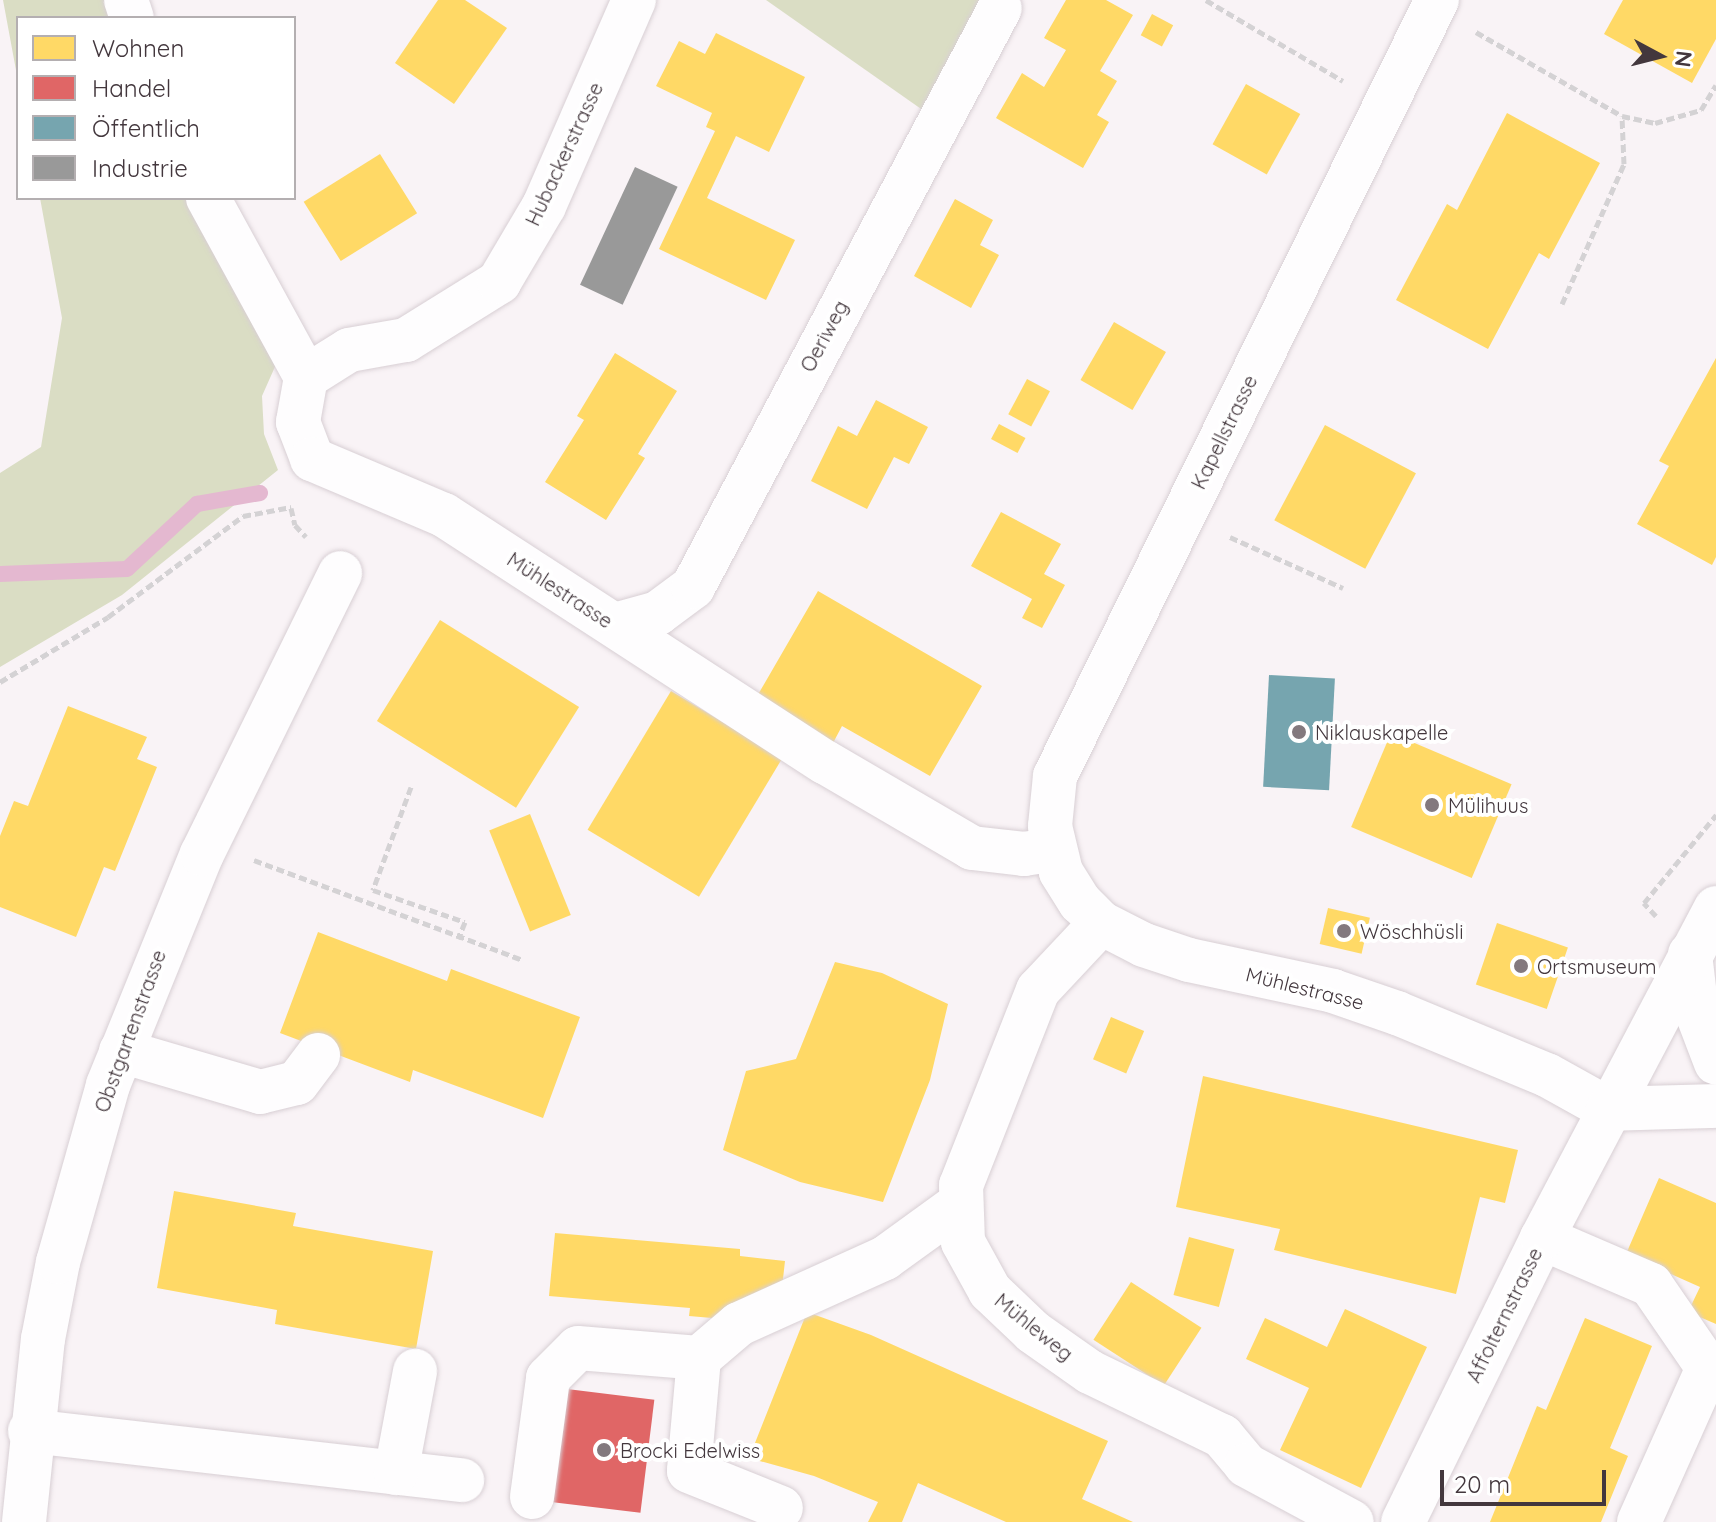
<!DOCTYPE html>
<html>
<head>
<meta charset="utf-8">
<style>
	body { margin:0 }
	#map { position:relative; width:1716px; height:1522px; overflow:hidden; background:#f9f3f6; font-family:Quicksand,sans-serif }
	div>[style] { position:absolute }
	.green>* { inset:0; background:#daddc4 }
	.homes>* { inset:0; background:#ffd966; transform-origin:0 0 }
	.shops>* { inset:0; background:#e06666; transform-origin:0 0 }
	.public>* { inset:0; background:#76a5af; transform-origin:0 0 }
	.industry>* { inset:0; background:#999; transform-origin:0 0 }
	.stream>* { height:16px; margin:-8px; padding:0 8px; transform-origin:8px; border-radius:8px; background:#e4b8d0 }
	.path>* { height:5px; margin-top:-2.5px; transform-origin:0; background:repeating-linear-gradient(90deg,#d4d2d4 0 8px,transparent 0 12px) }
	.roads { filter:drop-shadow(0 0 2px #d8cfd4) drop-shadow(0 0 2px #d8cfd4) }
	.minor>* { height:44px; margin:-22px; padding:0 22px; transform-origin:22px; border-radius:22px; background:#fefdfe }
	.dots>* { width:22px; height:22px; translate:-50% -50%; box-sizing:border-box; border:4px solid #fff; border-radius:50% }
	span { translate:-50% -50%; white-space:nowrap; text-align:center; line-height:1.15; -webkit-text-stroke:8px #fff; paint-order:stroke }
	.street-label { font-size:20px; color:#43373d }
	.poi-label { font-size:20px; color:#43373d }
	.left { translate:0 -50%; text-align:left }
	.legend { position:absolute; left:16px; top:16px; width:280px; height:184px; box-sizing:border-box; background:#fff; border:2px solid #b4afb1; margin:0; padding:10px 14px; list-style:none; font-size:24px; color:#43373d }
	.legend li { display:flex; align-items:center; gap:16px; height:40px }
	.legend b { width:40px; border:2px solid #b4afb1 }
	.north { position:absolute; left:1620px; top:16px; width:80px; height:80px; -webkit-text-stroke:6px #fff; paint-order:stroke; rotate:97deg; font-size:22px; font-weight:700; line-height:32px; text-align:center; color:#43373d }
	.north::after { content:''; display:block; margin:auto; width:28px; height:36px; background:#43373d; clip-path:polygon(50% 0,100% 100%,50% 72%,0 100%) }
	.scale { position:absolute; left:1440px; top:1470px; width:166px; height:36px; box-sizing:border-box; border:4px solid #43373d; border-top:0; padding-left:10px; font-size:24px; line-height:28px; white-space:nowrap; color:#43373d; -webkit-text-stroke:6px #fff; paint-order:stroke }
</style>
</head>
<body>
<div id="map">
	<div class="green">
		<div style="clip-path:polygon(3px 0,111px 0,117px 18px,18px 18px,18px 81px)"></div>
		<div style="clip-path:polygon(766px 0,987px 0,924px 111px)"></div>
		<div style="clip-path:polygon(40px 198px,194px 198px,278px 360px,262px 396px,264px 434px,278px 470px,122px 595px,0 667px,0 473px,41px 447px,62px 318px)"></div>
	</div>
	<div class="homes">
		<div style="clip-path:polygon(438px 0,465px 0,507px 28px,454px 104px,395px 63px)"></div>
		<div style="clip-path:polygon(1066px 0,1106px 0,1133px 15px,1100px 71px,1117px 81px,1097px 115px,1109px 122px,1083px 168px,996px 118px,1022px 73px,1044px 87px,1066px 50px,1044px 38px)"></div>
		<div style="clip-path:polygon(1623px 0,1716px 0,1716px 39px,1692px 83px,1604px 34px)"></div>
		<div style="left:1152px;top:14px;width:24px;height:24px;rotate:28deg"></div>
		<div style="clip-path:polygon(716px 33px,805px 77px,769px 152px,736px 136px,707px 198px,795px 240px,766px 300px,659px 249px,715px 131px,706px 127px,712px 113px,656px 86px,679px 41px,705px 54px)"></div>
		<div style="left:1246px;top:84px;width:62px;height:69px;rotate:29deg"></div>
		<div style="clip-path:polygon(1507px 113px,1600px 163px,1549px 259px,1539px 253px,1488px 349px,1396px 300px,1447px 204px,1457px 210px)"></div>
		<div style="left:380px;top:154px;width:70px;height:90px;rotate:58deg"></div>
		<div style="clip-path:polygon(955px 199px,993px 220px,980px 245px,999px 255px,971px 308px,914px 276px)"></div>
		<div style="left:1114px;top:322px;width:60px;height:67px;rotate:30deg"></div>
		<div style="clip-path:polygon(615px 353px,677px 391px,638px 454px,645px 458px,606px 520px,545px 482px,584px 420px,577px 416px)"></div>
		<div style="clip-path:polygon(1716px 358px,1716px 557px,1712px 565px,1637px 524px,1669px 466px,1659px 461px)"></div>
		<div style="left:1027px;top:379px;width:26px;height:40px;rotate:28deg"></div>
		<div style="clip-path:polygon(876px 400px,928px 427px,909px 464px,894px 457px,867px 509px,811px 481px,838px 426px,857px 436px)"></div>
		<div style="left:999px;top:424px;width:30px;height:17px;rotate:28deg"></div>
		<div style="left:1325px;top:425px;width:103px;height:108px;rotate:28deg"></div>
		<div style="clip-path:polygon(1001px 512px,1061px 544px,1044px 574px,1065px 585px,1042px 628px,1022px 618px,1032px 599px,971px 566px)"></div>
		<div style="clip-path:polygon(818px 591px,982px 686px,930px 776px,842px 726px,833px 743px,756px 698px)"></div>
		<div style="left:440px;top:620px;width:164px;height:119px;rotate:32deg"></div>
		<div style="left:671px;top:691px;width:130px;height:162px;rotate:31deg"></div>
		<div style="clip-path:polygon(68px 706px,147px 737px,137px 759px,157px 767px,115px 871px,104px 867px,76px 937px,0 907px,0 836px,14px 801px,28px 806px)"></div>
		<div style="left:1391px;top:733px;width:131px;height:102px;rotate:23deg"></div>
		<div style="left:530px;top:814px;width:109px;height:44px;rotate:68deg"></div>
		<div style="left:1328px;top:908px;width:43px;height:37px;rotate:13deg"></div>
		<div style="left:1497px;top:923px;width:75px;height:65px;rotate:19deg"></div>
		<div style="clip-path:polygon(318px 932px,447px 981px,451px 969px,580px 1017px,543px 1118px,413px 1070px,410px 1082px,280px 1033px)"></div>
		<div style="clip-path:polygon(835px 962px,882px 973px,948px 1004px,930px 1080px,883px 1202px,800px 1182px,723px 1150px,746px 1071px,796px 1059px)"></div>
		<div style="left:1111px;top:1017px;width:36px;height:46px;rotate:23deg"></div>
		<div style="clip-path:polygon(1203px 1076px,1518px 1150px,1505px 1203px,1480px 1197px,1456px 1294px,1274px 1250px,1280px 1229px,1176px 1207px)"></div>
		<div style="clip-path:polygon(1659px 1178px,1716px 1203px,1716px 1324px,1688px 1312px,1700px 1287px,1626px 1254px)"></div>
		<div style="clip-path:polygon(174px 1191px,296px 1213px,293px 1226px,433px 1251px,416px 1349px,275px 1324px,277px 1310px,157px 1288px)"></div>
		<div style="clip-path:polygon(555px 1233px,740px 1249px,740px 1256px,785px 1261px,782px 1288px,735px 1320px,689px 1316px,690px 1308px,549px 1296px)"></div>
		<div style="left:1189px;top:1237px;width:47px;height:60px;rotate:15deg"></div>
		<div style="left:1131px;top:1282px;width:84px;height:69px;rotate:33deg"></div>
		<div style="clip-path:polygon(1345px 1309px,1427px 1347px,1361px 1488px,1280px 1450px,1309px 1388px,1246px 1359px,1265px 1318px,1327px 1347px)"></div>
		<div style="clip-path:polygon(807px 1312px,871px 1335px,1108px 1441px,1082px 1499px,1133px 1522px,1006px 1522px,918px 1483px,902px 1522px,868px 1522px,878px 1502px,814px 1476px,749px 1458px)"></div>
		<div style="clip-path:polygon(1585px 1318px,1652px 1346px,1610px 1448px,1628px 1456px,1601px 1522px,1490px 1522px,1537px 1406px,1546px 1410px)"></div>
	</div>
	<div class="shops">
		<div style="left:567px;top:1389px;width:88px;height:114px;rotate:7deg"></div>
	</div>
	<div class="public">
		<div style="left:1269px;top:675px;width:66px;height:112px;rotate:3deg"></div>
	</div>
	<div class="industry">
		<div style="left:635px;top:167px;width:47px;height:130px;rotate:25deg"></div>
	</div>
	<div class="stream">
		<div style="left:0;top:574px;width:127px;rotate:-2.3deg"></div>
		<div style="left:127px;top:569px;width:96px;rotate:-42.9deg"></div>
		<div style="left:197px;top:504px;width:64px;rotate:-9.9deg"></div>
	</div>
	<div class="path">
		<div style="left:1206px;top:0;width:159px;rotate:30.6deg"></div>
		<div style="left:1476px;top:32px;width:168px;rotate:29.9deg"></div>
		<div style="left:1622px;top:116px;width:34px;rotate:12deg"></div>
		<div style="left:1655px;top:123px;width:48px;rotate:-15.8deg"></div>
		<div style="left:1701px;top:110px;width:29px;rotate:-59deg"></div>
		<div style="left:1562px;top:304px;width:153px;rotate:-66.1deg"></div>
		<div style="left:1624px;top:164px;width:48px;rotate:-92.4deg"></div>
		<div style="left:291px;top:508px;width:17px;rotate:77deg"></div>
		<div style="left:295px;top:525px;width:16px;rotate:47deg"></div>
		<div style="left:1230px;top:537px;width:124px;rotate:24.3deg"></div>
		<div style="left:0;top:682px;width:126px;rotate:-31deg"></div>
		<div style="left:108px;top:617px;width:169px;rotate:-36.8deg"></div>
		<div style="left:243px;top:516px;width:49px;rotate:-10.6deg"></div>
		<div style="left:411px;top:787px;width:110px;rotate:110.3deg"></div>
		<div style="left:373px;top:890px;width:97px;rotate:19.2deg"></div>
		<div style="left:465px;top:922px;width:18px;rotate:112deg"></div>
		<div style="left:254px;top:860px;width:287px;rotate:20.4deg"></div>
		<div style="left:1656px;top:916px;width:18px;rotate:-133deg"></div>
		<div style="left:1644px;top:903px;width:114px;rotate:-50.7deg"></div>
	</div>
	<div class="roads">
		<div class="minor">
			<div style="left:126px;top:0;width:19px;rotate:72deg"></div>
			<div style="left:1437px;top:0;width:865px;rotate:116.21deg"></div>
			<div style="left:1055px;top:776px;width:50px;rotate:95.7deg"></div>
			<div style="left:1050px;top:826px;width:47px;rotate:76.6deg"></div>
			<div style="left:1061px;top:872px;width:36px;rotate:58deg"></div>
			<div style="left:1080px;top:902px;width:30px;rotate:45deg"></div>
			<div style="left:1101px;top:923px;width:48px;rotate:27.1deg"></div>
			<div style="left:1144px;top:945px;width:47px;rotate:18.4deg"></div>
			<div style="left:1189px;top:960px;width:147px;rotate:12.1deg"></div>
			<div style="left:1333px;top:991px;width:68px;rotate:19deg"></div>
			<div style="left:1397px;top:1013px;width:162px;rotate:22.5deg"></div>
			<div style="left:1547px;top:1075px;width:70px;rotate:29.1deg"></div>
			<div style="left:208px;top:198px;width:204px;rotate:61.3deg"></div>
			<div style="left:306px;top:377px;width:46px;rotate:100.1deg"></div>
			<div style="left:298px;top:422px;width:40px;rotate:69deg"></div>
			<div style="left:312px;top:459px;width:143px;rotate:23deg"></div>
			<div style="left:444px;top:515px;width:454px;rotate:33deg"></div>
			<div style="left:825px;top:762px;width:170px;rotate:30.3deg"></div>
			<div style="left:972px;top:848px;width:52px;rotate:6.6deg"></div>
			<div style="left:1024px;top:854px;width:31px;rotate:-9deg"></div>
			<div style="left:306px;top:377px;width:51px;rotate:-32.1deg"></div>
			<div style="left:349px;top:350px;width:58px;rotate:-10deg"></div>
			<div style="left:406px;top:340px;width:110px;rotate:-31.9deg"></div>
			<div style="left:499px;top:282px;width:88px;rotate:-59.4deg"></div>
			<div style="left:544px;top:206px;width:225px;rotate:-66.4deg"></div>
			<div style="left:615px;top:625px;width:45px;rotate:-15.6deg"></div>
			<div style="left:658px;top:613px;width:44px;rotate:-36.6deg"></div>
			<div style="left:693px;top:587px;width:655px;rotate:-62.07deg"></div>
			<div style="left:1101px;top:923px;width:92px;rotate:133.2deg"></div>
			<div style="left:1038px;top:990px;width:210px;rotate:111.5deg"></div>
			<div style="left:961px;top:1185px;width:57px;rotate:88deg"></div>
			<div style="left:963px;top:1242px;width:56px;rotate:61.1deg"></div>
			<div style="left:990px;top:1291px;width:59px;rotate:43.6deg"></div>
			<div style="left:1033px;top:1332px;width:70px;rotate:35.1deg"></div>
			<div style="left:1090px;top:1372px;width:147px;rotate:25.9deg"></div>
			<div style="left:1222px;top:1436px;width:38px;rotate:50deg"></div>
			<div style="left:1246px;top:1465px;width:120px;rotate:28.3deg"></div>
			<div style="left:1690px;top:954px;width:59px;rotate:83.2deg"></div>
			<div style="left:1697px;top:1013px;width:53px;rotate:69.2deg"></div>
			<div style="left:121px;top:1051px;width:145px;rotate:16.4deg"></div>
			<div style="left:260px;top:1092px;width:38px;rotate:-14deg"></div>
			<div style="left:297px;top:1083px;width:35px;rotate:-53deg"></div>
			<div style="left:1608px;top:1109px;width:108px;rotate:-1.6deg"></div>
			<div style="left:1542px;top:1238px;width:119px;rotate:23.3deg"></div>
			<div style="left:1651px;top:1285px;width:101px;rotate:55.5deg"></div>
			<div style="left:1708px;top:1368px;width:9px;rotate:21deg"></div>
			<div style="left:699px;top:1358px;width:113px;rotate:95.1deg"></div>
			<div style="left:689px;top:1471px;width:99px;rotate:21.9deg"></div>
			<div style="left:30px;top:1431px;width:435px;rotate:6.5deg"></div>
			<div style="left:396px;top:1473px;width:104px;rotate:-79.4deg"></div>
			<div style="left:532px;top:1497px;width:120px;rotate:-82.3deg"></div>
			<div style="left:548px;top:1378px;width:42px;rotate:-45deg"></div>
			<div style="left:578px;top:1348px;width:121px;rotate:4.7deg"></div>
			<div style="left:699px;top:1358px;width:52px;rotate:-40.4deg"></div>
			<div style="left:739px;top:1324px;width:160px;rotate:-24.3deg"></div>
			<div style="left:885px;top:1258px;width:94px;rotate:-35.9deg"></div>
			<div style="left:24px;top:1522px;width:184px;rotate:-84.1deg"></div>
			<div style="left:43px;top:1339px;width:78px;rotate:-79deg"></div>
			<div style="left:58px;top:1262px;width:184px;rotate:-74.2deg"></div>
			<div style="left:108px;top:1085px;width:249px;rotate:-67.9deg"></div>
			<div style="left:202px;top:854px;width:313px;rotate:-63.8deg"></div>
			<div style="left:1403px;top:1522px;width:316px;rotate:-63.9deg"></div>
			<div style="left:1542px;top:1238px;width:373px;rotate:-62.2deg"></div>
			<div style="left:1639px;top:1522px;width:169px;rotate:-65.9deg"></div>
		</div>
	</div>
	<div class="dots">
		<div style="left:1299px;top:732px;background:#83797e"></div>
		<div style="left:1432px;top:805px;background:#83797e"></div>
		<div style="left:1344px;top:931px;background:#83797e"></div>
		<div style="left:1521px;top:966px;background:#83797e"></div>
		<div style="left:604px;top:1450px;background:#83797e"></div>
	</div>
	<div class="street-label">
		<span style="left:564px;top:154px;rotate:-65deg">Hubackerstrasse</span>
		<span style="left:824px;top:336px;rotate:-62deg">Oeriweg</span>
		<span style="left:1224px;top:432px;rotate:-64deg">Kapellstrasse</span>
		<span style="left:560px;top:590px;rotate:33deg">Mühlestrasse</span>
		<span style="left:1305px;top:988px;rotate:14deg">Mühlestrasse</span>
		<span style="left:130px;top:1031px;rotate:-70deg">Obstgartenstrasse</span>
		<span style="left:1504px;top:1315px;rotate:-64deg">Affolternstrasse</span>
		<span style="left:1034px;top:1327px;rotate:39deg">Mühleweg</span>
	</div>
	<div class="poi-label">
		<span class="left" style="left:1315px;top:732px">Niklauskapelle</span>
		<span class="left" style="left:1448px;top:805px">Mülihuus</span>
		<span class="left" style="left:1360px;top:931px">Wöschhüsli</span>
		<span class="left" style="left:1537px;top:966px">Ortsmuseum</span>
		<span class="left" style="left:620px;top:1450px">Brocki Edelwiss</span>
	</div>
	<ul class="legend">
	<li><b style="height:22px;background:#ffd966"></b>Wohnen</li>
	<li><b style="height:22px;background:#e06666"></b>Handel</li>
	<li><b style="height:22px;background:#76a5af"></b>Öffentlich</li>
	<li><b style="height:22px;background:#999"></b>Industrie</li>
	</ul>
	<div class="north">N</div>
	<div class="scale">20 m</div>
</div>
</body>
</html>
